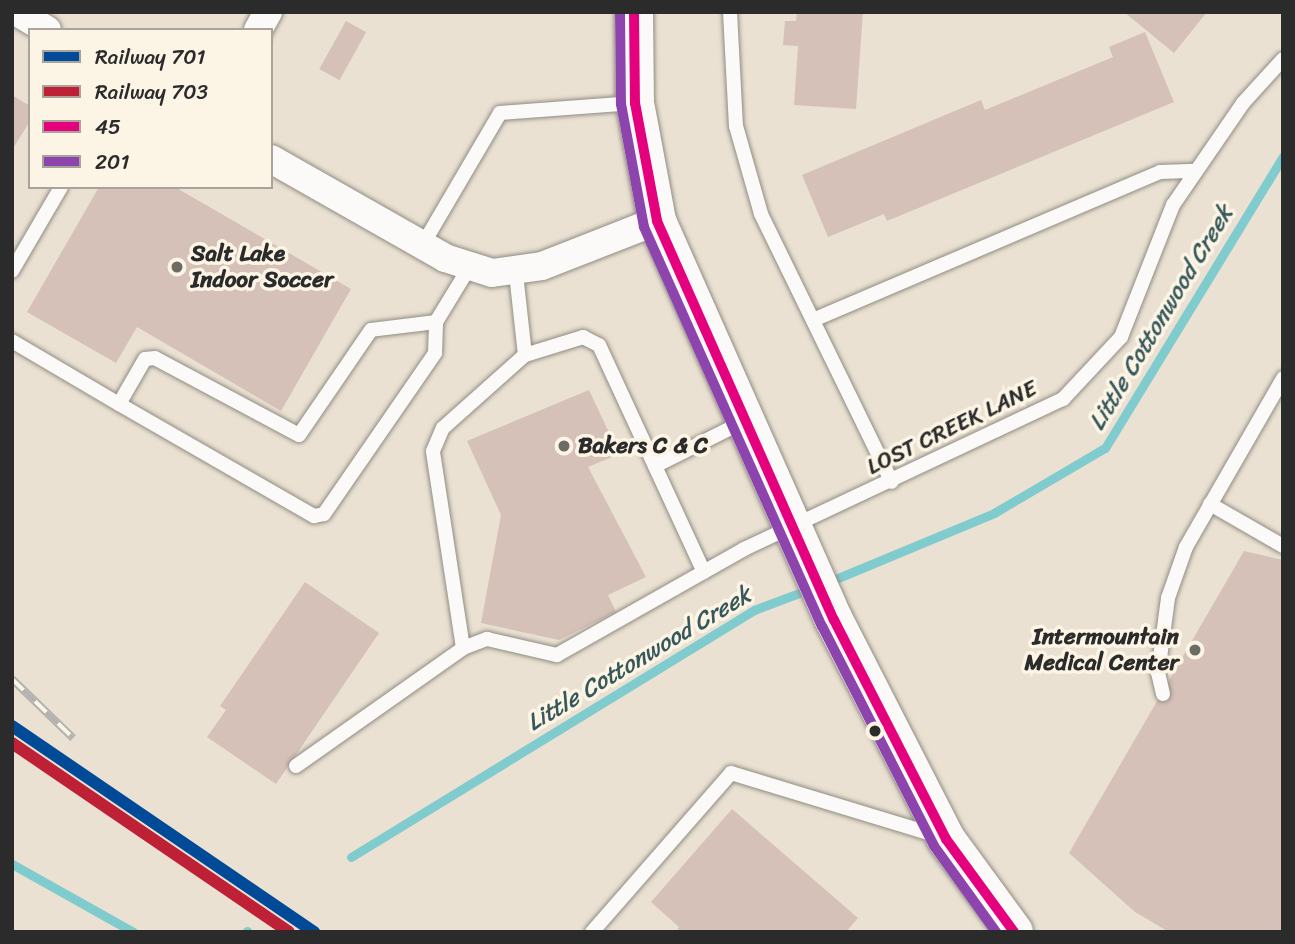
<!DOCTYPE html>
<html>
<head>
<meta charset="utf-8">
<style>
	body { margin:0 }
	#map { position:relative; width:1295px; height:944px; overflow:hidden; background:#eae1d2; font-family:Sriracha,sans-serif }
	div>[style] { position:absolute }
	.stream>* { height:9px; margin:-4.5px; padding:0 4.5px; transform-origin:4.5px; border-radius:4.5px; background:#80cbce }
	.building>* { inset:0; background:#d5c1b8; transform-origin:0 0 }
	.roads { filter:drop-shadow(0 0 2px #908c84) drop-shadow(0 0 2px #908c84) }
	.lane>* { height:14px; margin:-7px; padding:0 7px; transform-origin:7px; border-radius:7px; background:#fcfaf8 }
	.street>* { height:28px; margin:-14px; padding:0 14px; transform-origin:14px; border-radius:14px; background:#fcfaf8 }
	.secondary>* { height:38px; margin:-19px; padding:0 19px; transform-origin:19px; border-radius:19px; background:#fcfaf8 }
	.rail>* { height:8px; margin-top:-4px; transform-origin:0; background:repeating-linear-gradient(90deg,#fcf5e5 0 16px,#b4b2b0 0 32px); box-sizing:border-box; border-block:2px solid #b4b2b0 }
	.bus-1>* { height:10px; margin:-5px; padding:0 5px; transform-origin:5px; border-radius:5px; background:#e5007d }
	.bus-2>* { height:10px; margin:-5px; padding:0 5px; transform-origin:5px; border-radius:5px; background:#8e44ad }
	.rail-1>* { height:12px; margin:-6px; padding:0 6px; transform-origin:6px; border-radius:6px; background:#004a97 }
	.rail-2>* { height:12px; margin:-6px; padding:0 6px; transform-origin:6px; border-radius:6px; background:#be2036 }
	.dots>* { width:19px; height:19px; translate:-50% -50%; box-sizing:border-box; border:4px solid #fcf5e5; border-radius:50% }
	span { translate:-50% -50%; white-space:nowrap; text-align:center; line-height:1.15; -webkit-text-stroke:7px #fcf5e5; paint-order:stroke }
	.poi-label { font-size:23px; color:#2b2b2b; font-weight:700 }
	.left { translate:0 -50%; text-align:left }
	.right { translate:-100% -50%; text-align:right }
	.street-label { font-size:23px; color:#2b2b2b }
	.water-label { font-size:24px; color:#37585b; font-style:italic }
	.frame { position:absolute; inset:0; border:14px solid #2b2b2b; pointer-events:none }
	.legend { position:absolute; left:28px; top:28px; width:245px; height:161px; box-sizing:border-box; background:#fcf5e5; border:2px solid #a8a49b; margin:0; padding:9px 12px; list-style:none; font-size:21px; color:#2b2b2b }
	.legend li { display:flex; align-items:center; gap:14px; height:35px }
	.legend b { width:35px; border:2px solid #a8a49b }
</style>
</head>
<body>
<div id="map">
	<div class="stream">
		<div style="left:826px;top:583px;width:182px;rotate:-22.6deg"></div>
		<div style="left:994px;top:513px;width:129px;rotate:-30.4deg"></div>
		<div style="left:1105px;top:448px;width:342px;rotate:-58.6deg"></div>
		<div style="left:351px;top:857px;width:473px;rotate:-31.5deg"></div>
		<div style="left:754px;top:610px;width:60px;rotate:-20.6deg"></div>
		<div style="left:12px;top:864px;width:139px;rotate:29.3deg"></div>
		<div style="left:247px;top:932px;width:1px;rotate:-90deg"></div>
	</div>
	<div class="building">
		<div style="clip-path:polygon(797px 12px,863px 12px,856px 109px,794px 105px,798px 46px,783px 45px,785px 21px,796px 21px)"></div>
		<div style="clip-path:polygon(1124px 12px,1207px 12px,1174px 53px)"></div>
		<div style="left:346px;top:21px;width:23px;height:55px;rotate:29deg"></div>
		<div style="clip-path:polygon(1145px 32px,1174px 102px,887px 221px,884px 214px,828px 237px,802px 175px,981px 100px,985px 110px,1113px 57px,1109px 47px)"></div>
		<div style="clip-path:polygon(12px 95px,30px 106px,30px 121px,12px 150px)"></div>
		<div style="clip-path:polygon(99px 187px,175px 187px,351px 289px,281px 411px,137px 327px,116px 363px,27px 312px)"></div>
		<div style="clip-path:polygon(589px 390px,619px 454px,588px 467px,646px 577px,608px 595px,616px 612px,559px 640px,481px 623px,501px 515px,467px 441px)"></div>
		<div style="clip-path:polygon(1244px 551px,1283px 560px,1283px 932px,1169px 932px,1135px 912px,1069px 853px)"></div>
		<div style="clip-path:polygon(305px 582px,379px 633px,276px 784px,207px 737px,226px 710px,220px 706px)"></div>
		<div style="clip-path:polygon(732px 809px,858px 918px,846px 932px,676px 932px,679px 927px,651px 902px)"></div>
	</div>
	<div class="roads">
		<div class="lane">
			<div style="left:730px;top:12px;width:114px;rotate:87deg"></div>
			<div style="left:736px;top:126px;width:91px;rotate:74.1deg"></div>
			<div style="left:761px;top:214px;width:298px;rotate:64deg"></div>
			<div style="left:422px;top:246px;width:154px;rotate:-59.6deg"></div>
			<div style="left:500px;top:113px;width:134px;rotate:-4.3deg"></div>
			<div style="left:12px;top:271px;width:97px;rotate:-59.7deg"></div>
			<div style="left:813px;top:320px;width:377px;rotate:-23.1deg"></div>
			<div style="left:1160px;top:172px;width:36px;rotate:-2deg"></div>
			<div style="left:436px;top:322px;width:65px;rotate:173deg"></div>
			<div style="left:371px;top:330px;width:127px;rotate:124.4deg"></div>
			<div style="left:299px;top:435px;width:163px;rotate:-151.9deg"></div>
			<div style="left:155px;top:358px;width:10px;rotate:174deg"></div>
			<div style="left:145px;top:359px;width:52px;rotate:120deg"></div>
			<div style="left:119px;top:404px;width:225px;rotate:29.9deg"></div>
			<div style="left:314px;top:516px;width:10px;rotate:-11deg"></div>
			<div style="left:324px;top:514px;width:196px;rotate:-55.4deg"></div>
			<div style="left:435px;top:353px;width:31px;rotate:-88deg"></div>
			<div style="left:436px;top:322px;width:63px;rotate:-58.6deg"></div>
			<div style="left:12px;top:341px;width:124px;rotate:30.5deg"></div>
			<div style="left:525px;top:355px;width:61px;rotate:-17.2deg"></div>
			<div style="left:583px;top:337px;width:18px;rotate:27deg"></div>
			<div style="left:599px;top:345px;width:250px;rotate:65.2deg"></div>
			<div style="left:655px;top:466px;width:101px;rotate:-26.6deg"></div>
			<div style="left:1210px;top:504px;width:84px;rotate:29.9deg"></div>
			<div style="left:463px;top:648px;width:199px;rotate:-98.7deg"></div>
			<div style="left:433px;top:451px;width:25px;rotate:-67deg"></div>
			<div style="left:443px;top:428px;width:110px;rotate:-41.7deg"></div>
			<div style="left:525px;top:355px;width:82px;rotate:-96.3deg"></div>
			<div style="left:1163px;top:694px;width:22px;rotate:-103deg"></div>
			<div style="left:1158px;top:673px;width:76px;rotate:-82.4deg"></div>
			<div style="left:1168px;top:598px;width:54px;rotate:-70.6deg"></div>
			<div style="left:1186px;top:547px;width:195px;rotate:-60.1deg"></div>
			<div style="left:296px;top:766px;width:204px;rotate:-35.2deg"></div>
			<div style="left:463px;top:648px;width:26px;rotate:-21deg"></div>
			<div style="left:487px;top:639px;width:72px;rotate:12.9deg"></div>
			<div style="left:557px;top:655px;width:215px;rotate:-29.5deg"></div>
			<div style="left:744px;top:549px;width:353px;rotate:-25.2deg"></div>
			<div style="left:1063px;top:399px;width:85px;rotate:-46.9deg"></div>
			<div style="left:1121px;top:337px;width:142px;rotate:-68.5deg"></div>
			<div style="left:1173px;top:205px;width:124px;rotate:-55.5deg"></div>
			<div style="left:1243px;top:103px;width:59px;rotate:-47.7deg"></div>
			<div style="left:592px;top:932px;width:211px;rotate:-48.8deg"></div>
			<div style="left:731px;top:773px;width:213px;rotate:16.9deg"></div>
		</div>
		<div class="street">
			<div style="left:17px;top:12px;width:35px;rotate:31deg"></div>
			<div style="left:258px;top:30px;width:21px;rotate:-61deg"></div>
			<div style="left:271px;top:159px;width:200px;rotate:29.6deg"></div>
			<div style="left:445px;top:258px;width:49px;rotate:17.7deg"></div>
			<div style="left:492px;top:273px;width:50px;rotate:-8deg"></div>
			<div style="left:542px;top:266px;width:123px;rotate:-21.4deg"></div>
		</div>
		<div class="secondary">
			<div style="left:634px;top:12px;width:91px;rotate:89.4deg"></div>
			<div style="left:635px;top:103px;width:120px;rotate:79.4deg"></div>
			<div style="left:657px;top:221px;width:436px;rotate:66.1deg"></div>
			<div style="left:834px;top:620px;width:246px;rotate:62.9deg"></div>
			<div style="left:946px;top:839px;width:115px;rotate:53.8deg"></div>
		</div>
	</div>
	<div class="rail">
		<div style="left:12px;top:679px;width:85px;rotate:44deg"></div>
	</div>
	<div class="bus-1">
		<div style="left:634px;top:12px;width:91px;rotate:89.4deg"></div>
		<div style="left:635px;top:103px;width:120px;rotate:79.4deg"></div>
		<div style="left:657px;top:221px;width:436px;rotate:66.1deg"></div>
		<div style="left:834px;top:620px;width:246px;rotate:62.9deg"></div>
		<div style="left:946px;top:839px;width:115px;rotate:53.8deg"></div>
	</div>
	<div class="bus-2">
		<div style="left:620px;top:12px;width:92px;rotate:89.4deg"></div>
		<div style="left:621px;top:104px;width:125px;rotate:79.4deg"></div>
		<div style="left:644px;top:227px;width:437px;rotate:66deg"></div>
		<div style="left:822px;top:626px;width:247px;rotate:63deg"></div>
		<div style="left:934px;top:846px;width:106px;rotate:54.2deg"></div>
	</div>
	<div class="rail-1">
		<div style="left:12px;top:726px;width:366px;rotate:34.3deg"></div>
	</div>
	<div class="rail-2">
		<div style="left:12px;top:743px;width:335px;rotate:34.3deg"></div>
	</div>
	<div class="dots">
		<div style="left:177px;top:267px;background:#6e6b65"></div>
		<div style="left:564px;top:446px;background:#6e6b65"></div>
		<div style="left:1195px;top:650px;background:#6e6b65"></div>
		<div style="left:875px;top:731px;background:#2b2b2b"></div>
	</div>
	<div class="poi-label">
		<span class="left" style="left:191px;top:267px">Salt Lake<br>Indoor Soccer</span>
		<span class="left" style="left:578px;top:446px">Bakers C &amp; C</span>
		<span class="right" style="left:1179px;top:650px">Intermountain<br>Medical Center</span>
	</div>
	<div class="street-label">
		<span style="left:952px;top:428px;rotate:-26deg">LOST CREEK LANE</span>
	</div>
	<div class="water-label">
		<span style="left:1161px;top:318px;rotate:-59deg">Little Cottonwood Creek</span>
		<span style="left:639px;top:659px;rotate:-31deg">Little Cottonwood Creek</span>
	</div>
	<div class="frame"></div>
	<ul class="legend">
	<li><b style="height:9px;background:#004a97"></b>Railway 701</li>
	<li><b style="height:9px;background:#be2036"></b>Railway 703</li>
	<li><b style="height:9px;background:#e5007d"></b>45</li>
	<li><b style="height:9px;background:#8e44ad"></b>201</li>
	</ul>
</div>
</body>
</html>
